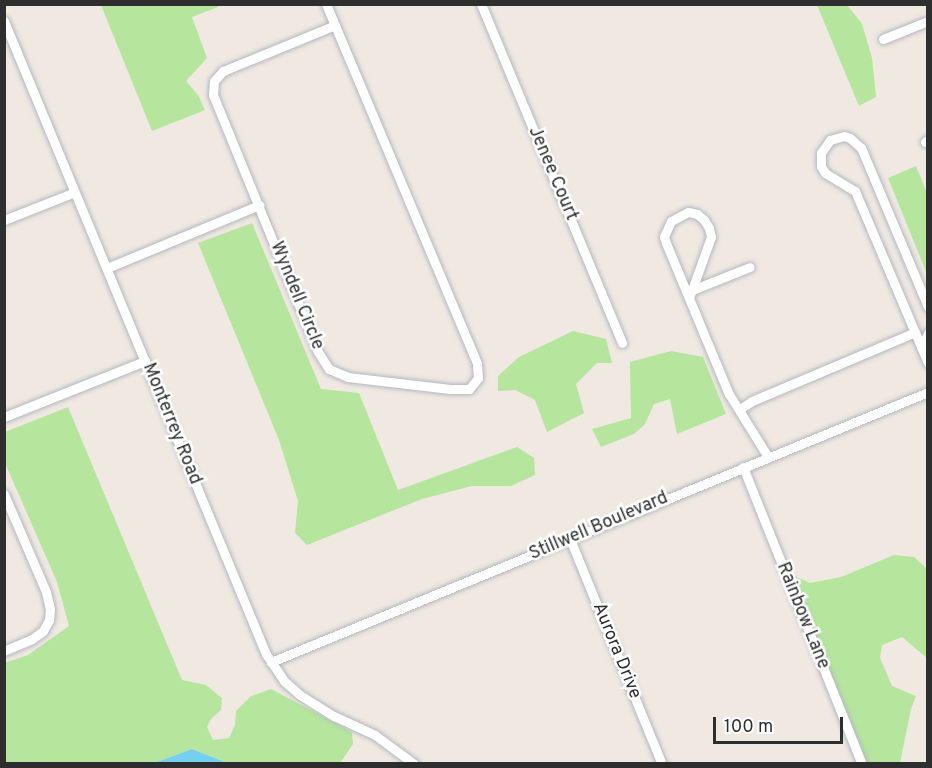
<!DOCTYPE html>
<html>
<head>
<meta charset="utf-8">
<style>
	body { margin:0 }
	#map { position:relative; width:932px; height:768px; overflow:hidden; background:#efe9e1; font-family:Overpass,sans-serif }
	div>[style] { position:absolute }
	.green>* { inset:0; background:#b6e59e }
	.water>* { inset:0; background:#75cff0 }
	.roads { filter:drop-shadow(0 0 2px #b4b7c1) drop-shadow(0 0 2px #b4b7c1) }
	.minor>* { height:9px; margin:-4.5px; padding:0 4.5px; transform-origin:4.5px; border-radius:4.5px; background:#fff }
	span { translate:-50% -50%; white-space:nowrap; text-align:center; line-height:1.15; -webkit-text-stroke:5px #fff; paint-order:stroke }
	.street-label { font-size:18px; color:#2e2e2e }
	.frame { position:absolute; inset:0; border:6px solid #2e2e2e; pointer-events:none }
	.scale { position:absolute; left:713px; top:717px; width:130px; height:27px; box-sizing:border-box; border:3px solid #2e2e2e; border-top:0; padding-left:8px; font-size:18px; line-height:21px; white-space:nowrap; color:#2e2e2e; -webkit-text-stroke:4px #fff; paint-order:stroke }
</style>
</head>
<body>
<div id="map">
	<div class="green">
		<div style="clip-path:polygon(101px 5px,217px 5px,218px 7px,192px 17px,207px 58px,186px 81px,198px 95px,205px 110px,152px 131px)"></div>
		<div style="clip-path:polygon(817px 5px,847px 5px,862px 24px,872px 58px,876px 97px,859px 106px)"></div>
		<div style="clip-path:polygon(916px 166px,927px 193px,927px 274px,888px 178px)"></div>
		<div style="clip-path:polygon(252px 223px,321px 389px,359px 393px,398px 490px,517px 447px,534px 458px,535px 475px,511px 486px,472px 486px,422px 499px,307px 545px,295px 533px,298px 501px,279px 440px,198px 243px)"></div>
		<div style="clip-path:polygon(573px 331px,606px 339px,612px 363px,597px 363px,576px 384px,584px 413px,547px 432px,535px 400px,515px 390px,498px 391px,498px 376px,519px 357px)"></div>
		<div style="clip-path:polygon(671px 351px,703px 357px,726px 414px,677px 434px,670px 399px,654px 404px,645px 424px,634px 434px,601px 447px,592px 429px,631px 418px,630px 362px)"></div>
		<div style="clip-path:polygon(68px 407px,182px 680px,206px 685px,222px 698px,221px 710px,211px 719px,207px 727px,213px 740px,229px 738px,235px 725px,236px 711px,251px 696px,271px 689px,352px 732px,353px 744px,340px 763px,227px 763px,192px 749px,154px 763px,5px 763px,4px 663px,28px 655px,69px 626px,57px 582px,5px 463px,5px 432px)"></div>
		<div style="clip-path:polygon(894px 555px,914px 557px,927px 569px,927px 658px,902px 637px,882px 645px,880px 658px,892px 686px,916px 696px,911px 709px,900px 763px,867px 763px,790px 574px,810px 583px,841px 577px)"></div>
	</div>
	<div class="water">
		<div style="clip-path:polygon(192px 749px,227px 763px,154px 763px)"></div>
	</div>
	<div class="roads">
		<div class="minor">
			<div style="left:326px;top:4px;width:390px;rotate:67.2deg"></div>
			<div style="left:477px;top:364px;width:14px;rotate:86deg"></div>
			<div style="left:478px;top:378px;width:14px;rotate:129deg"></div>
			<div style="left:469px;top:389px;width:19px;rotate:180deg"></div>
			<div style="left:450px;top:389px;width:103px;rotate:-173.3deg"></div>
			<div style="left:348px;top:377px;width:21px;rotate:-157deg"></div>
			<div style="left:329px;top:369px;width:20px;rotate:-123deg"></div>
			<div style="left:318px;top:352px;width:278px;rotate:-112.2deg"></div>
			<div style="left:213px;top:95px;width:14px;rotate:-86deg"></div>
			<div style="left:214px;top:81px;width:13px;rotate:-48deg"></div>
			<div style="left:223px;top:71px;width:121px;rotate:-22.3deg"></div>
			<div style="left:481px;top:4px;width:367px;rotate:67.4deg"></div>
			<div style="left:4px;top:21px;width:685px;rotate:67.52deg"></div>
			<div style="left:266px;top:654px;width:32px;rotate:56deg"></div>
			<div style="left:284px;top:681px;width:21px;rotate:41deg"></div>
			<div style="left:300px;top:695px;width:40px;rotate:32deg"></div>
			<div style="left:334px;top:716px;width:45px;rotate:24.9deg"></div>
			<div style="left:375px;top:735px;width:49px;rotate:36.6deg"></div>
			<div style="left:883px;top:39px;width:48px;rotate:-21.8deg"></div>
			<div style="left:925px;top:142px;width:4px;rotate:-34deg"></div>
			<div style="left:4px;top:220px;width:76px;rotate:-21.5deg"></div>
			<div style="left:107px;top:268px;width:165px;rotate:-22.5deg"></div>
			<div style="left:692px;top:290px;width:62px;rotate:-21.6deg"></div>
			<div style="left:689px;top:298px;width:65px;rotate:-70.2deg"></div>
			<div style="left:711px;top:237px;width:9px;rotate:-103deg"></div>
			<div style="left:709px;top:228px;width:9px;rotate:-122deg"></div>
			<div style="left:704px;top:220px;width:9px;rotate:-139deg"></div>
			<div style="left:697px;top:214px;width:9px;rotate:-167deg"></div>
			<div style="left:688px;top:212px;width:19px;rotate:152deg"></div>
			<div style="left:671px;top:221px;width:17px;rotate:114deg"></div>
			<div style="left:664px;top:237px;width:6px;rotate:72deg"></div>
			<div style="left:666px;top:243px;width:164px;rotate:67.4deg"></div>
			<div style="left:729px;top:394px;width:74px;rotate:58.2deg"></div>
			<div style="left:928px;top:307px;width:173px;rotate:-112.8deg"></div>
			<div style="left:861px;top:148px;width:15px;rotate:-138deg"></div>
			<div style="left:850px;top:138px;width:6px;rotate:-162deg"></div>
			<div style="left:844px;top:136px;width:15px;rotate:164deg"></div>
			<div style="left:830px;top:140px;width:16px;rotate:125deg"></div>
			<div style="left:821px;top:153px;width:13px;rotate:90deg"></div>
			<div style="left:821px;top:166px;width:8px;rotate:60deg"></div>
			<div style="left:825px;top:173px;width:35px;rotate:31deg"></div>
			<div style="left:855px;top:191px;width:187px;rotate:67deg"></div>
			<div style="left:921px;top:347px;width:16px;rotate:-63deg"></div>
			<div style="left:740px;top:409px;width:14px;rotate:-34deg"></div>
			<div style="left:752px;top:401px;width:177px;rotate:-22.9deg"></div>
			<div style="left:4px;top:417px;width:152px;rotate:-21.7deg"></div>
			<div style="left:743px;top:467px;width:320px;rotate:68.2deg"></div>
			<div style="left:4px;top:494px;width:107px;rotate:66.8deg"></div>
			<div style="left:46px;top:592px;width:17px;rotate:77deg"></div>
			<div style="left:50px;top:609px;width:11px;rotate:95deg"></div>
			<div style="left:49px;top:620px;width:13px;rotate:119deg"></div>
			<div style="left:43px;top:631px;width:14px;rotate:144deg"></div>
			<div style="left:32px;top:639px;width:30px;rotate:157deg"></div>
			<div style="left:570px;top:539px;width:243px;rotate:67.8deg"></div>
			<div style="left:271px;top:662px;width:710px;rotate:-22.34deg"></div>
		</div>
	</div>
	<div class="street-label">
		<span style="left:552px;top:174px;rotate:67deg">Jenee Court</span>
		<span style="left:296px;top:296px;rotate:68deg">Wyndell Circle</span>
		<span style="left:171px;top:424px;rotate:68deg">Monterrey Road</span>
		<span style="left:599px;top:527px;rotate:-23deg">Stillwell Boulevard</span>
		<span style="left:802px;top:616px;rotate:68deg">Rainbow Lane</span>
		<span style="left:616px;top:651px;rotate:68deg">Aurora Drive</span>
	</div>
	<div class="frame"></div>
	<div class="scale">100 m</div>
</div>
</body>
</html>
